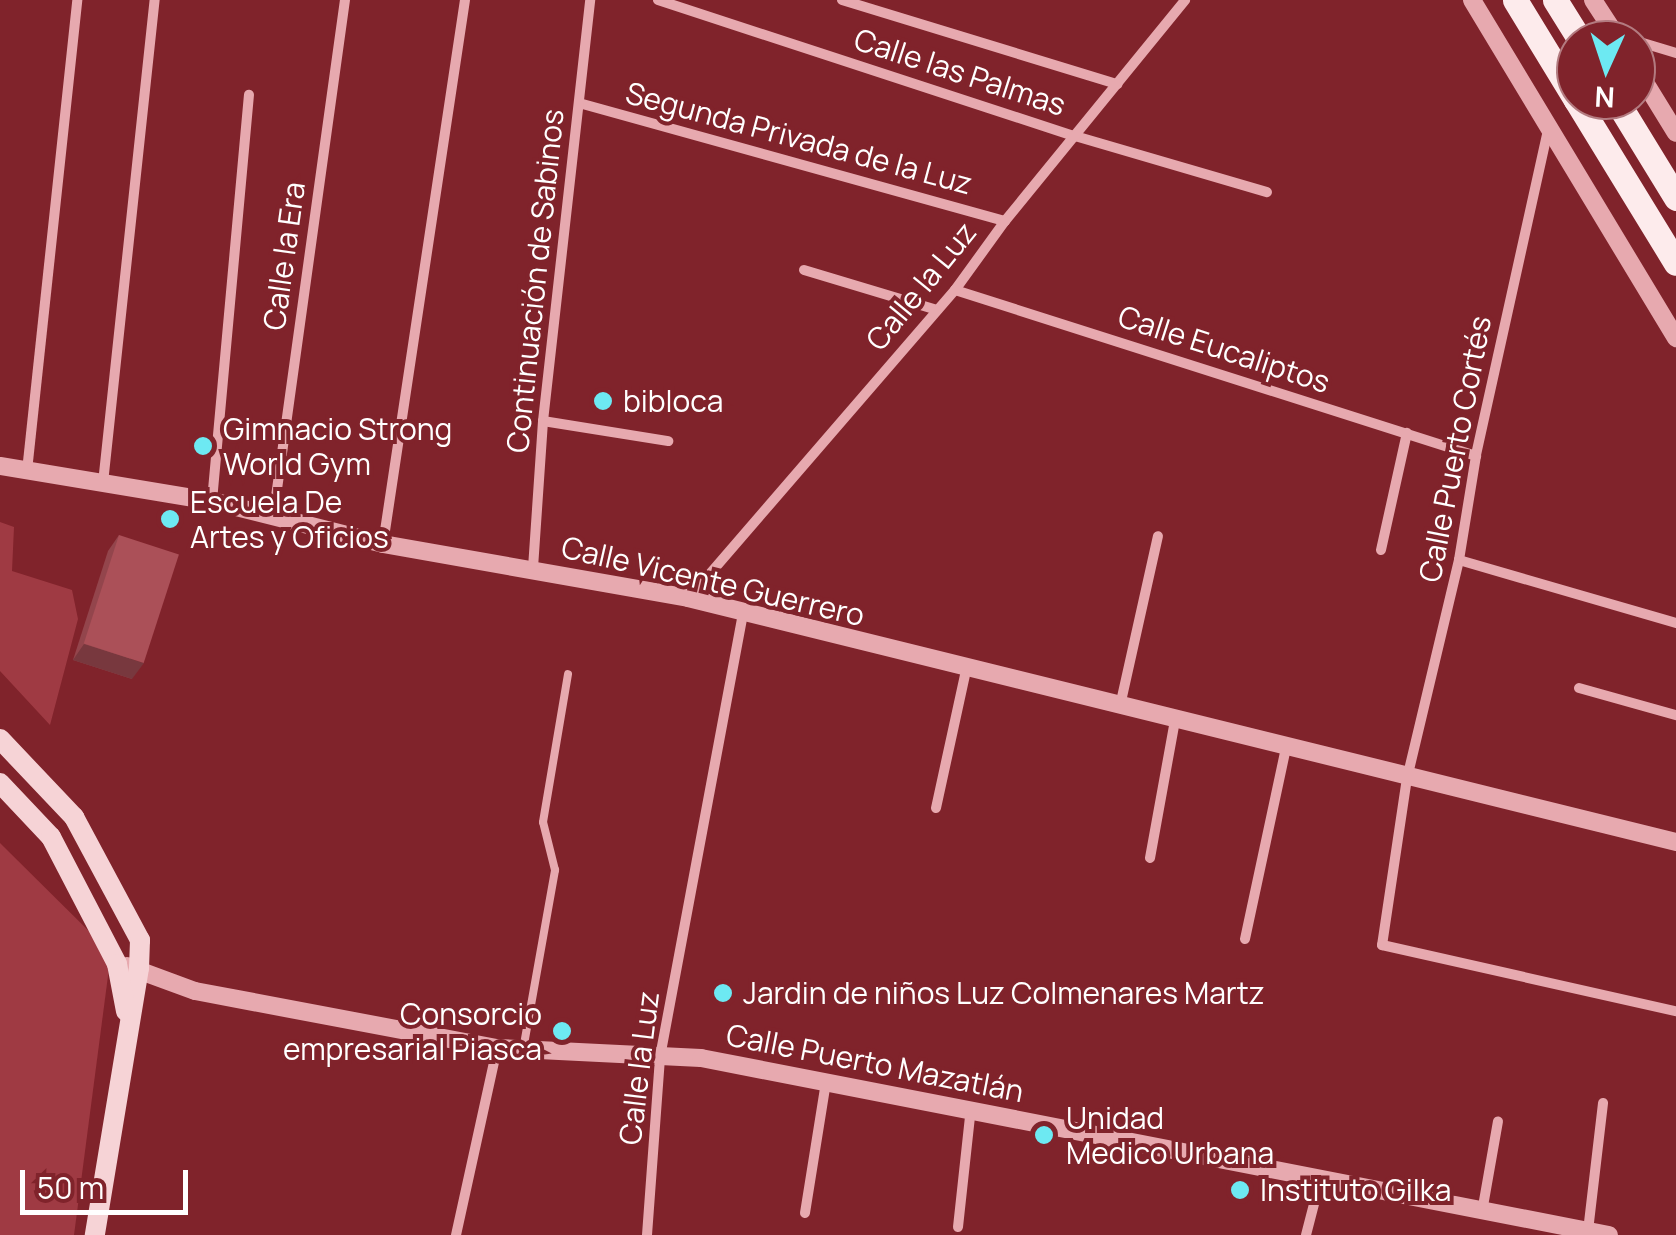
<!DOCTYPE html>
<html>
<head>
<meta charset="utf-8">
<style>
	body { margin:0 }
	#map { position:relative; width:1676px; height:1235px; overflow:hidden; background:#80232b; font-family:Manrope,sans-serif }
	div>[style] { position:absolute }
	.green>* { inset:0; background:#9f3a43 }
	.service>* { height:8px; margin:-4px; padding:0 4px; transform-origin:4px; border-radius:4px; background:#e7a9af }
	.minor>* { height:10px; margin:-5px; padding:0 5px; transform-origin:5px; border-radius:5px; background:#e7a9af }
	.tertiary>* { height:18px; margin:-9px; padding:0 9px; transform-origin:9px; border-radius:9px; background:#e7a9af }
	.secondary>* { height:20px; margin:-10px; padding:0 10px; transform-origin:10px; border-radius:10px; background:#f6d3d6 }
	.primary>* { height:25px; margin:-12.5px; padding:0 12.5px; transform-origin:12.5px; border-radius:12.5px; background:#fdebec }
	.wall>* { inset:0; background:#93454c }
	.shaded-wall>* { inset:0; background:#78383e }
	.building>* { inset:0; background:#ab5058; transform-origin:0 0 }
	.dots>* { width:28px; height:28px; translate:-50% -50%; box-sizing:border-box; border:5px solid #80232b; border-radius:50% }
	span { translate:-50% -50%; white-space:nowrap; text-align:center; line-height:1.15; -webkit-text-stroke:8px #80232b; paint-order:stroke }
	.street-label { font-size:30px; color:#fff }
	.poi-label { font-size:30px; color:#fff }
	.left { translate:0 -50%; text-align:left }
	.right { translate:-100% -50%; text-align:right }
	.north { position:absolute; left:1556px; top:20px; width:100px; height:100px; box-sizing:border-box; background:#80232b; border:2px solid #b37b80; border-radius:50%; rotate:183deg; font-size:28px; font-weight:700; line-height:40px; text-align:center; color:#fff }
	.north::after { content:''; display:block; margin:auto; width:35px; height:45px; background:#6de9f2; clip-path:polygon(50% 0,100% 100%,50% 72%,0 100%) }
	.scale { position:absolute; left:20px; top:1170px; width:168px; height:45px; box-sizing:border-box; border:5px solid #fff; border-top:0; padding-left:12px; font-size:30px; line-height:35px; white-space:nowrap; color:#fff; -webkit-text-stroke:8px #80232b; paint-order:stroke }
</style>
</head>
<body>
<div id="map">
	<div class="green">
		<div style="clip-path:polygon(0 522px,14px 527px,12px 571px,72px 590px,78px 619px,50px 725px,0 671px)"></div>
		<div style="clip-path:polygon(0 843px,111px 953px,74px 1235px,0 1235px)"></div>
	</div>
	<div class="service">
		<div style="left:523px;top:1050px;width:183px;rotate:-79.9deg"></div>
		<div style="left:555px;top:870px;width:49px;rotate:-104deg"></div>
		<div style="left:543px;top:822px;width:150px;rotate:-80.4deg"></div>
	</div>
	<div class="minor">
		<div style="left:658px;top:0;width:439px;rotate:18.1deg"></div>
		<div style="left:1075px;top:136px;width:200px;rotate:16.3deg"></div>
		<div style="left:842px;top:0;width:288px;rotate:17deg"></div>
		<div style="left:1633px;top:40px;width:45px;rotate:16.8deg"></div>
		<div style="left:579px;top:103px;width:442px;rotate:15.5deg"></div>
		<div style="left:1548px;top:130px;width:334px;rotate:102.5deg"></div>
		<div style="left:1476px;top:456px;width:105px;rotate:99.3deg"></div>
		<div style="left:1459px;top:560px;width:224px;rotate:103.4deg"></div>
		<div style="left:1407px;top:778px;width:169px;rotate:98.5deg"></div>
		<div style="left:1382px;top:945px;width:301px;rotate:12.7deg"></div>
		<div style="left:804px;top:270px;width:139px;rotate:16.7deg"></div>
		<div style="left:955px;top:290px;width:547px;rotate:17.67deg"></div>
		<div style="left:543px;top:421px;width:127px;rotate:9.1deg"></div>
		<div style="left:27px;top:471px;width:474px;rotate:-83.9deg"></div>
		<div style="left:103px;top:483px;width:486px;rotate:-83.9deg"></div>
		<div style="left:212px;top:501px;width:408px;rotate:-84.8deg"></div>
		<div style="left:273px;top:518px;width:523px;rotate:-82.09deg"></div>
		<div style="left:383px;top:544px;width:550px;rotate:-81.43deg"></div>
		<div style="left:1381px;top:550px;width:120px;rotate:-77.5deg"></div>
		<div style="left:1459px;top:560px;width:226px;rotate:16.2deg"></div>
		<div style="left:533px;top:568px;width:147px;rotate:-86.1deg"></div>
		<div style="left:543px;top:421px;width:424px;rotate:-83.6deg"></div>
		<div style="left:689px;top:598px;width:407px;rotate:-49.2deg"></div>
		<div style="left:955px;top:290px;width:85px;rotate:-54.1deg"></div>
		<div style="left:1005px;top:221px;width:285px;rotate:-50.8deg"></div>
		<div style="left:1579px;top:688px;width:101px;rotate:15.6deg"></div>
		<div style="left:1120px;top:706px;width:174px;rotate:-77.4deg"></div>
		<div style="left:936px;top:808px;width:141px;rotate:-77.7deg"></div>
		<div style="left:1150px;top:858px;width:140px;rotate:-79.7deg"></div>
		<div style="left:1245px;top:939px;width:195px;rotate:-77.9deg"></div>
		<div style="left:1482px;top:1212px;width:92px;rotate:-80deg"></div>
		<div style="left:805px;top:1213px;width:133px;rotate:-80.9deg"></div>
		<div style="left:958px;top:1227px;width:120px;rotate:-83.8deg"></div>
		<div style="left:1588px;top:1231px;width:129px;rotate:-83.3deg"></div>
		<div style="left:456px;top:1235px;width:191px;rotate:-77.6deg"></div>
		<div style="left:647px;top:1235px;width:178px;rotate:-85.8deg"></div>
		<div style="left:660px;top:1057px;width:453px;rotate:-79.4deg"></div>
		<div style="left:1306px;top:1235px;width:56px;rotate:-75.5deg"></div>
	</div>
	<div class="tertiary">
		<div style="left:1472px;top:0;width:395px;rotate:58.9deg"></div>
		<div style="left:1593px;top:0;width:48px;rotate:57deg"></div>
		<div style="left:1636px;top:68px;width:76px;rotate:58.4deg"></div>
		<div style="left:0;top:466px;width:215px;rotate:9.4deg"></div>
		<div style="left:212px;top:501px;width:176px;rotate:14.1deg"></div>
		<div style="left:383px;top:544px;width:310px;rotate:10deg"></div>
		<div style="left:688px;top:598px;width:1018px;rotate:13.87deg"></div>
		<div style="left:127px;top:966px;width:72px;rotate:20.2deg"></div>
		<div style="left:195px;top:991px;width:307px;rotate:10.7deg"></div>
		<div style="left:497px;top:1048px;width:204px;rotate:2.8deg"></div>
		<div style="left:701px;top:1058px;width:925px;rotate:11.03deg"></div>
	</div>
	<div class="secondary">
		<div style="left:0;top:739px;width:108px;rotate:46.5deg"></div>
		<div style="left:74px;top:817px;width:140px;rotate:61.8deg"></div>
		<div style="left:140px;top:940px;width:28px;rotate:92deg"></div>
		<div style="left:139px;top:968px;width:271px;rotate:99.4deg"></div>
		<div style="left:0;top:783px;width:74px;rotate:46.6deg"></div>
		<div style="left:51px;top:837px;width:143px;rotate:62.5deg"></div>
		<div style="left:117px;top:964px;width:48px;rotate:79.2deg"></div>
	</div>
	<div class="primary">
		<div style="left:1515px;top:0;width:117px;rotate:58.6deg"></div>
		<div style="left:1555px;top:0;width:47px;rotate:58deg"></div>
		<div style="left:1576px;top:100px;width:191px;rotate:58.5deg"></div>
		<div style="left:1616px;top:100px;width:115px;rotate:58.5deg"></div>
	</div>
	<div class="wall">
		<div style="clip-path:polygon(119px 535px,132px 679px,73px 660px,108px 551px)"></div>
	</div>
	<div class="shaded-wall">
		<div style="clip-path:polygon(84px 644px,144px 663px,132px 679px,73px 660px)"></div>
	</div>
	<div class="building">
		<div style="left:119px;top:535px;width:63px;height:114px;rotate:18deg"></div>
	</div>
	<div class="dots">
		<div style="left:603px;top:401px;background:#6de9f2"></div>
		<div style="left:203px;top:446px;background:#6de9f2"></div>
		<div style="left:170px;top:519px;background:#6de9f2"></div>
		<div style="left:723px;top:993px;background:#6de9f2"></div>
		<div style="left:562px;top:1031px;background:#6de9f2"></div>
		<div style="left:1044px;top:1135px;background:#6de9f2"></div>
		<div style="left:1240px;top:1190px;background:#6de9f2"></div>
	</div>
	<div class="street-label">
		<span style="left:960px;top:72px;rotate:18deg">Calle las Palmas</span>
		<span style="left:799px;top:138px;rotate:15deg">Segunda Privada de la Luz</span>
		<span style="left:284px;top:256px;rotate:-82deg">Calle la Era</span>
		<span style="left:535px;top:281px;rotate:-84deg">Continuación de Sabinos</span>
		<span style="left:921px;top:286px;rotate:-51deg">Calle la Luz</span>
		<span style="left:1224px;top:349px;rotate:18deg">Calle Eucaliptos</span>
		<span style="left:1455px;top:449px;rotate:-79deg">Calle Puerto Cortés</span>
		<span style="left:713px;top:581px;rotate:13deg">Calle Vicente Guerrero</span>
		<span style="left:875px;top:1063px;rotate:11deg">Calle Puerto Mazatlán</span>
		<span style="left:639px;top:1068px;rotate:-83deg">Calle la Luz</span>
	</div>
	<div class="poi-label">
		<span class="left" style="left:623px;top:401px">bibloca</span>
		<span class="left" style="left:223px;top:446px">Gimnacio Strong<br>World Gym</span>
		<span class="left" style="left:190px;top:519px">Escuela De<br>Artes y Oficios</span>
		<span class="left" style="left:743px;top:993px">Jardin de niños Luz Colmenares Martz</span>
		<span class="right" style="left:542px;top:1031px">Consorcio<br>empresarial Piasca</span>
		<span class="left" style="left:1066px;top:1135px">Unidad<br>Medico Urbana</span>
		<span class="left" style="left:1260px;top:1190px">Instituto Gilka</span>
	</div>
	<div class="north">N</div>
	<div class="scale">50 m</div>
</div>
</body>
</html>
